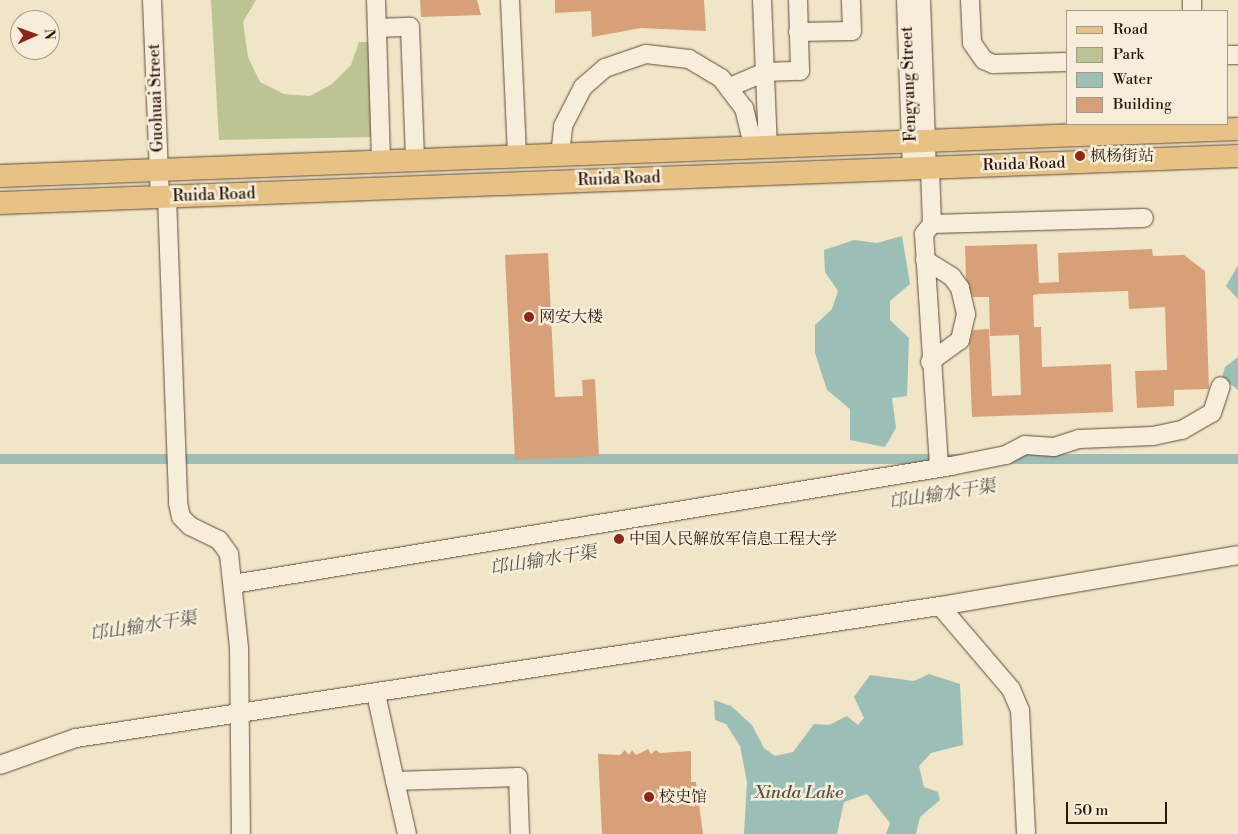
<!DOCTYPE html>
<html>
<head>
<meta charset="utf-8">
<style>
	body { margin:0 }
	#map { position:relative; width:1238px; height:834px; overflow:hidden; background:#f1e5c7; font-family:"Libre Bodoni","Noto Serif SC",serif }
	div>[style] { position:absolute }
	.green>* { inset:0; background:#bcc494 }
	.water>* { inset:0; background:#9bbfb7; transform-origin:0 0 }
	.building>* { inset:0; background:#d8a079 }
	.roads { filter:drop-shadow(0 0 1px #604a3a) drop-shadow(0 0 1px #604a3a) }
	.minor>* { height:18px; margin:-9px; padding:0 9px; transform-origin:9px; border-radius:9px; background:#f6eedb }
	.major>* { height:22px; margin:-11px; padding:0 11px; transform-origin:11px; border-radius:11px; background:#e8c284 }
	.dots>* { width:14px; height:14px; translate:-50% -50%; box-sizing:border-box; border:2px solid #f6eedb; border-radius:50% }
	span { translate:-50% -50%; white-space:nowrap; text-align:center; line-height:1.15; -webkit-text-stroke:5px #f6eedb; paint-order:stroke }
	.street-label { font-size:16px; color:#2f160b }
	.poi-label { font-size:16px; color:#2f160b }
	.left { translate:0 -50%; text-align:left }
	.water-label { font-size:18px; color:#555147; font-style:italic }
	.legend { position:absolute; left:1066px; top:10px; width:162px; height:115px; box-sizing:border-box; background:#f6eedb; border:1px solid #a69888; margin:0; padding:6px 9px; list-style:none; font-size:15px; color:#2f160b }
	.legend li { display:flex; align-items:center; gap:10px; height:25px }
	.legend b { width:25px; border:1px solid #a69888 }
	.north { position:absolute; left:10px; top:10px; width:50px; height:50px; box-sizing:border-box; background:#f6eedb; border:1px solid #a69888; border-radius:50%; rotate:88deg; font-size:14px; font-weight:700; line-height:20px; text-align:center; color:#2f160b }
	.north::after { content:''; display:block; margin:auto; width:18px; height:22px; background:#8f2418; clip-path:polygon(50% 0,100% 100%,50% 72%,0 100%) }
	.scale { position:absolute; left:1066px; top:802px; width:101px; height:22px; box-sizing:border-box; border:2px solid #2f160b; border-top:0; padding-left:6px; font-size:15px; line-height:18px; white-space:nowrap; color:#2f160b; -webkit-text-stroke:4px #f6eedb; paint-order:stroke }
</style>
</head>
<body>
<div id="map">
	<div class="green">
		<div style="clip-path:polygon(211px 0,256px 0,243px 22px,248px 57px,260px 82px,284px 94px,310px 96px,332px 84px,351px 65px,359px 42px,372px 42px,376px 137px,219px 140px)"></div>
	</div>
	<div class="water">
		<div style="clip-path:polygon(902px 236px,910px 284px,890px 301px,890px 320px,909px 338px,907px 396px,892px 398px,896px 428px,885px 447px,850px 440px,850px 409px,827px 390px,815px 353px,815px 325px,832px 309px,838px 291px,825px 272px,824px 250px,854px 240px,877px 243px)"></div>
		<div style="clip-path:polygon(1238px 265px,1238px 299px,1226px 286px)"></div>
		<div style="clip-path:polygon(1238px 357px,1238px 390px,1222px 377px,1225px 367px)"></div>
		<div style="left:1238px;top:454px;width:10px;height:1255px;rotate:90deg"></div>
		<div style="clip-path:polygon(929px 674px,960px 684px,963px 745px,931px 753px,919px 766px,924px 787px,938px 792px,940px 800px,920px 817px,916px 834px,886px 834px,890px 823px,867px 794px,844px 802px,837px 834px,744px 834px,747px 782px,740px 746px,726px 724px,715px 720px,714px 700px,731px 706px,752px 725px,764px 748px,775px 756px,793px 752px,814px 724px,829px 725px,847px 716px,858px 725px,864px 718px,854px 697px,870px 675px,914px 681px)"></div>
	</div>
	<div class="building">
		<div style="clip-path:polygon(420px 0,477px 0,481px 15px,421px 17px)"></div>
		<div style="clip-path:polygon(555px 0,704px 0,706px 31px,641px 28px,592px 37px,591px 11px,555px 13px)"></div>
		<div style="clip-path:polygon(1037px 244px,1039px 283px,1059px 282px,1058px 253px,1152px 249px,1153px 256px,1184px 255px,1205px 271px,1209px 389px,1174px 390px,1174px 406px,1137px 408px,1135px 371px,1167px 370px,1165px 307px,1129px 309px,1128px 291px,1039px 294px,1033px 295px,1034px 327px,1041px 327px,1042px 367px,1111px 364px,1113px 412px,972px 417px,969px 345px,973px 330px,989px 329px,992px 396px,1021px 395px,1019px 335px,990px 336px,989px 297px,973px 297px,966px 279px,965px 246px)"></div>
		<div style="clip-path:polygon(548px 253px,555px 397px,583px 396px,582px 380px,595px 379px,599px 456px,515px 460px,505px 255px)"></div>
		<div style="clip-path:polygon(648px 749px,651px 754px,656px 750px,660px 753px,691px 751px,691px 782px,696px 782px,703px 834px,602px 834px,598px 754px,620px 755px,625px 750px,629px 755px,632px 750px,636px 755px)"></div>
	</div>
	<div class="roads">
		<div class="minor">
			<div style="left:152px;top:0;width:197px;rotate:87.7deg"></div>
			<div style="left:376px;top:0;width:161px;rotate:88.2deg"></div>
			<div style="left:510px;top:0;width:156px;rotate:87.4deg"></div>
			<div style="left:762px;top:0;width:147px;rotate:87.7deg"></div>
			<div style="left:906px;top:0;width:168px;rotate:88deg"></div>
			<div style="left:921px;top:0;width:168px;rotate:88deg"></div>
			<div style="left:970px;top:0;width:43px;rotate:87.3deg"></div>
			<div style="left:972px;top:43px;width:21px;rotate:55deg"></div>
			<div style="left:984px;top:60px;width:10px;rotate:24deg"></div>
			<div style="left:993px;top:64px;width:74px;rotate:-1.5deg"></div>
			<div style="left:1192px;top:0;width:11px;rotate:90deg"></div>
			<div style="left:377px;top:28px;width:33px;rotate:-2deg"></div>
			<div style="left:410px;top:27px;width:133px;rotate:87.8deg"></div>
			<div style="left:798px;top:32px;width:54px;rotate:-1.1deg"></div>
			<div style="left:852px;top:31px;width:31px;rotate:-92deg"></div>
			<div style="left:1227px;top:55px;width:11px"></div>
			<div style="left:730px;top:87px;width:38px;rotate:-23deg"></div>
			<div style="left:765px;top:72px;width:35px;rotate:-2deg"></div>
			<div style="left:800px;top:71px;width:71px;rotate:-91.6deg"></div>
			<div style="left:560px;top:156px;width:30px;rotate:-84deg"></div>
			<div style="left:563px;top:126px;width:44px;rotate:-62.9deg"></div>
			<div style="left:583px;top:87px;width:29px;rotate:-41deg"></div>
			<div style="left:605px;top:68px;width:43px;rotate:-18.9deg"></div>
			<div style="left:646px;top:54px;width:43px;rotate:6.6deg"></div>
			<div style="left:689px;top:59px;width:37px;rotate:31deg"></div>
			<div style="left:721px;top:78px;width:38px;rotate:53deg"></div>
			<div style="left:744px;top:108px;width:42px;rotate:76.3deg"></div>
			<div style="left:930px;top:168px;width:56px;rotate:88deg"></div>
			<div style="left:932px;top:224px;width:212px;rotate:-1.6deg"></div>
			<div style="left:167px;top:197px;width:306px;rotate:87.9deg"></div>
			<div style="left:178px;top:503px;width:14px;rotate:78deg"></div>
			<div style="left:181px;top:517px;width:13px;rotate:45deg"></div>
			<div style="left:190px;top:526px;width:32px;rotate:26deg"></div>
			<div style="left:219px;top:540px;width:17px;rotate:54deg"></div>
			<div style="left:229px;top:554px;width:95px;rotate:83.9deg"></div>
			<div style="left:239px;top:648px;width:186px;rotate:89.4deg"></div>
			<div style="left:932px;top:224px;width:13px;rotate:129deg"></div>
			<div style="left:924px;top:234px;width:234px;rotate:86.3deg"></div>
			<div style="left:925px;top:260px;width:32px;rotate:32deg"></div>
			<div style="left:952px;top:277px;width:14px;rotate:54deg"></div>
			<div style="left:960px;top:288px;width:27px;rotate:77deg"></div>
			<div style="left:966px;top:314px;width:27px;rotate:103deg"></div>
			<div style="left:960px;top:340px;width:37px;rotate:144deg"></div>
			<div style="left:233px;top:584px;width:728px;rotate:-9.33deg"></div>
			<div style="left:951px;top:466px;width:56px;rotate:-11.3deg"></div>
			<div style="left:1006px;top:455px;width:21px;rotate:-28deg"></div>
			<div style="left:1025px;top:445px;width:29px;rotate:4deg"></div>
			<div style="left:1054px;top:447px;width:26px;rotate:-18deg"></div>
			<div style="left:1079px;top:439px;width:74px;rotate:-2.3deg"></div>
			<div style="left:1153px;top:436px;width:30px;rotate:-12deg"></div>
			<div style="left:1182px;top:430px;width:34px;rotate:-30deg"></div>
			<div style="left:1212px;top:413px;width:28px;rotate:-72deg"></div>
			<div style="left:940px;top:606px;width:109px;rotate:49.5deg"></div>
			<div style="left:1011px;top:689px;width:23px;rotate:67deg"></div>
			<div style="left:1020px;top:710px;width:124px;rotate:87.2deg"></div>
			<div style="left:376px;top:694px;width:89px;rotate:77.7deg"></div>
			<div style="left:395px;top:781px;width:123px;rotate:-1.9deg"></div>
			<div style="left:518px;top:777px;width:57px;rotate:88deg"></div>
			<div style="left:0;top:765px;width:81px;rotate:-19.6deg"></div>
			<div style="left:76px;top:738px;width:874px;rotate:-8.69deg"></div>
			<div style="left:940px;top:606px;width:302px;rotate:-9.7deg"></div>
			<div style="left:395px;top:781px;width:54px;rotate:77.2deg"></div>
		</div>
		<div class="major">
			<div style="left:0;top:176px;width:1239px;rotate:-2.17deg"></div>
			<div style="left:0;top:203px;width:1239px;rotate:-2.17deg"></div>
		</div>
	</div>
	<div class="dots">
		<div style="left:1080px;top:156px;background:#8f2418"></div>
		<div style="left:529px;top:317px;background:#8f2418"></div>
		<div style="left:619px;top:539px;background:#8f2418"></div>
		<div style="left:649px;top:797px;background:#8f2418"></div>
	</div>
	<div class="street-label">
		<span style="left:909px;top:84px;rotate:-92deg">Fengyang Street</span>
		<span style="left:156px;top:98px;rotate:-92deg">Guohuai Street</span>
		<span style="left:1024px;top:164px;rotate:-2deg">Ruida Road</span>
		<span style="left:619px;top:179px;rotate:-2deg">Ruida Road</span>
		<span style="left:214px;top:195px;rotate:-2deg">Ruida Road</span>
	</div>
	<div class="poi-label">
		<span class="left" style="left:1090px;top:156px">枫杨街站</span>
		<span class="left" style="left:539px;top:317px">网安大楼</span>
		<span class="left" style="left:629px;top:539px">中国人民解放军信息工程大学</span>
		<span class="left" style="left:659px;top:797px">校史馆</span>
	</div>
	<div class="water-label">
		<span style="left:942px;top:495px;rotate:-9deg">邙山输水干渠</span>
		<span style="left:543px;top:561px;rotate:-9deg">邙山输水干渠</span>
		<span style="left:143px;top:627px;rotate:-9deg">邙山输水干渠</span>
		<span style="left:799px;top:793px">Xinda Lake</span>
	</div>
	<ul class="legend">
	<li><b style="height:6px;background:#e8c284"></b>Road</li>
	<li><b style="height:14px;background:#bcc494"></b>Park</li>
	<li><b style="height:14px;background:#9bbfb7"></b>Water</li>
	<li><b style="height:14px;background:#d8a079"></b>Building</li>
	</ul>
	<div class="north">N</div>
	<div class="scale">50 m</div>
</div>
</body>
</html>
